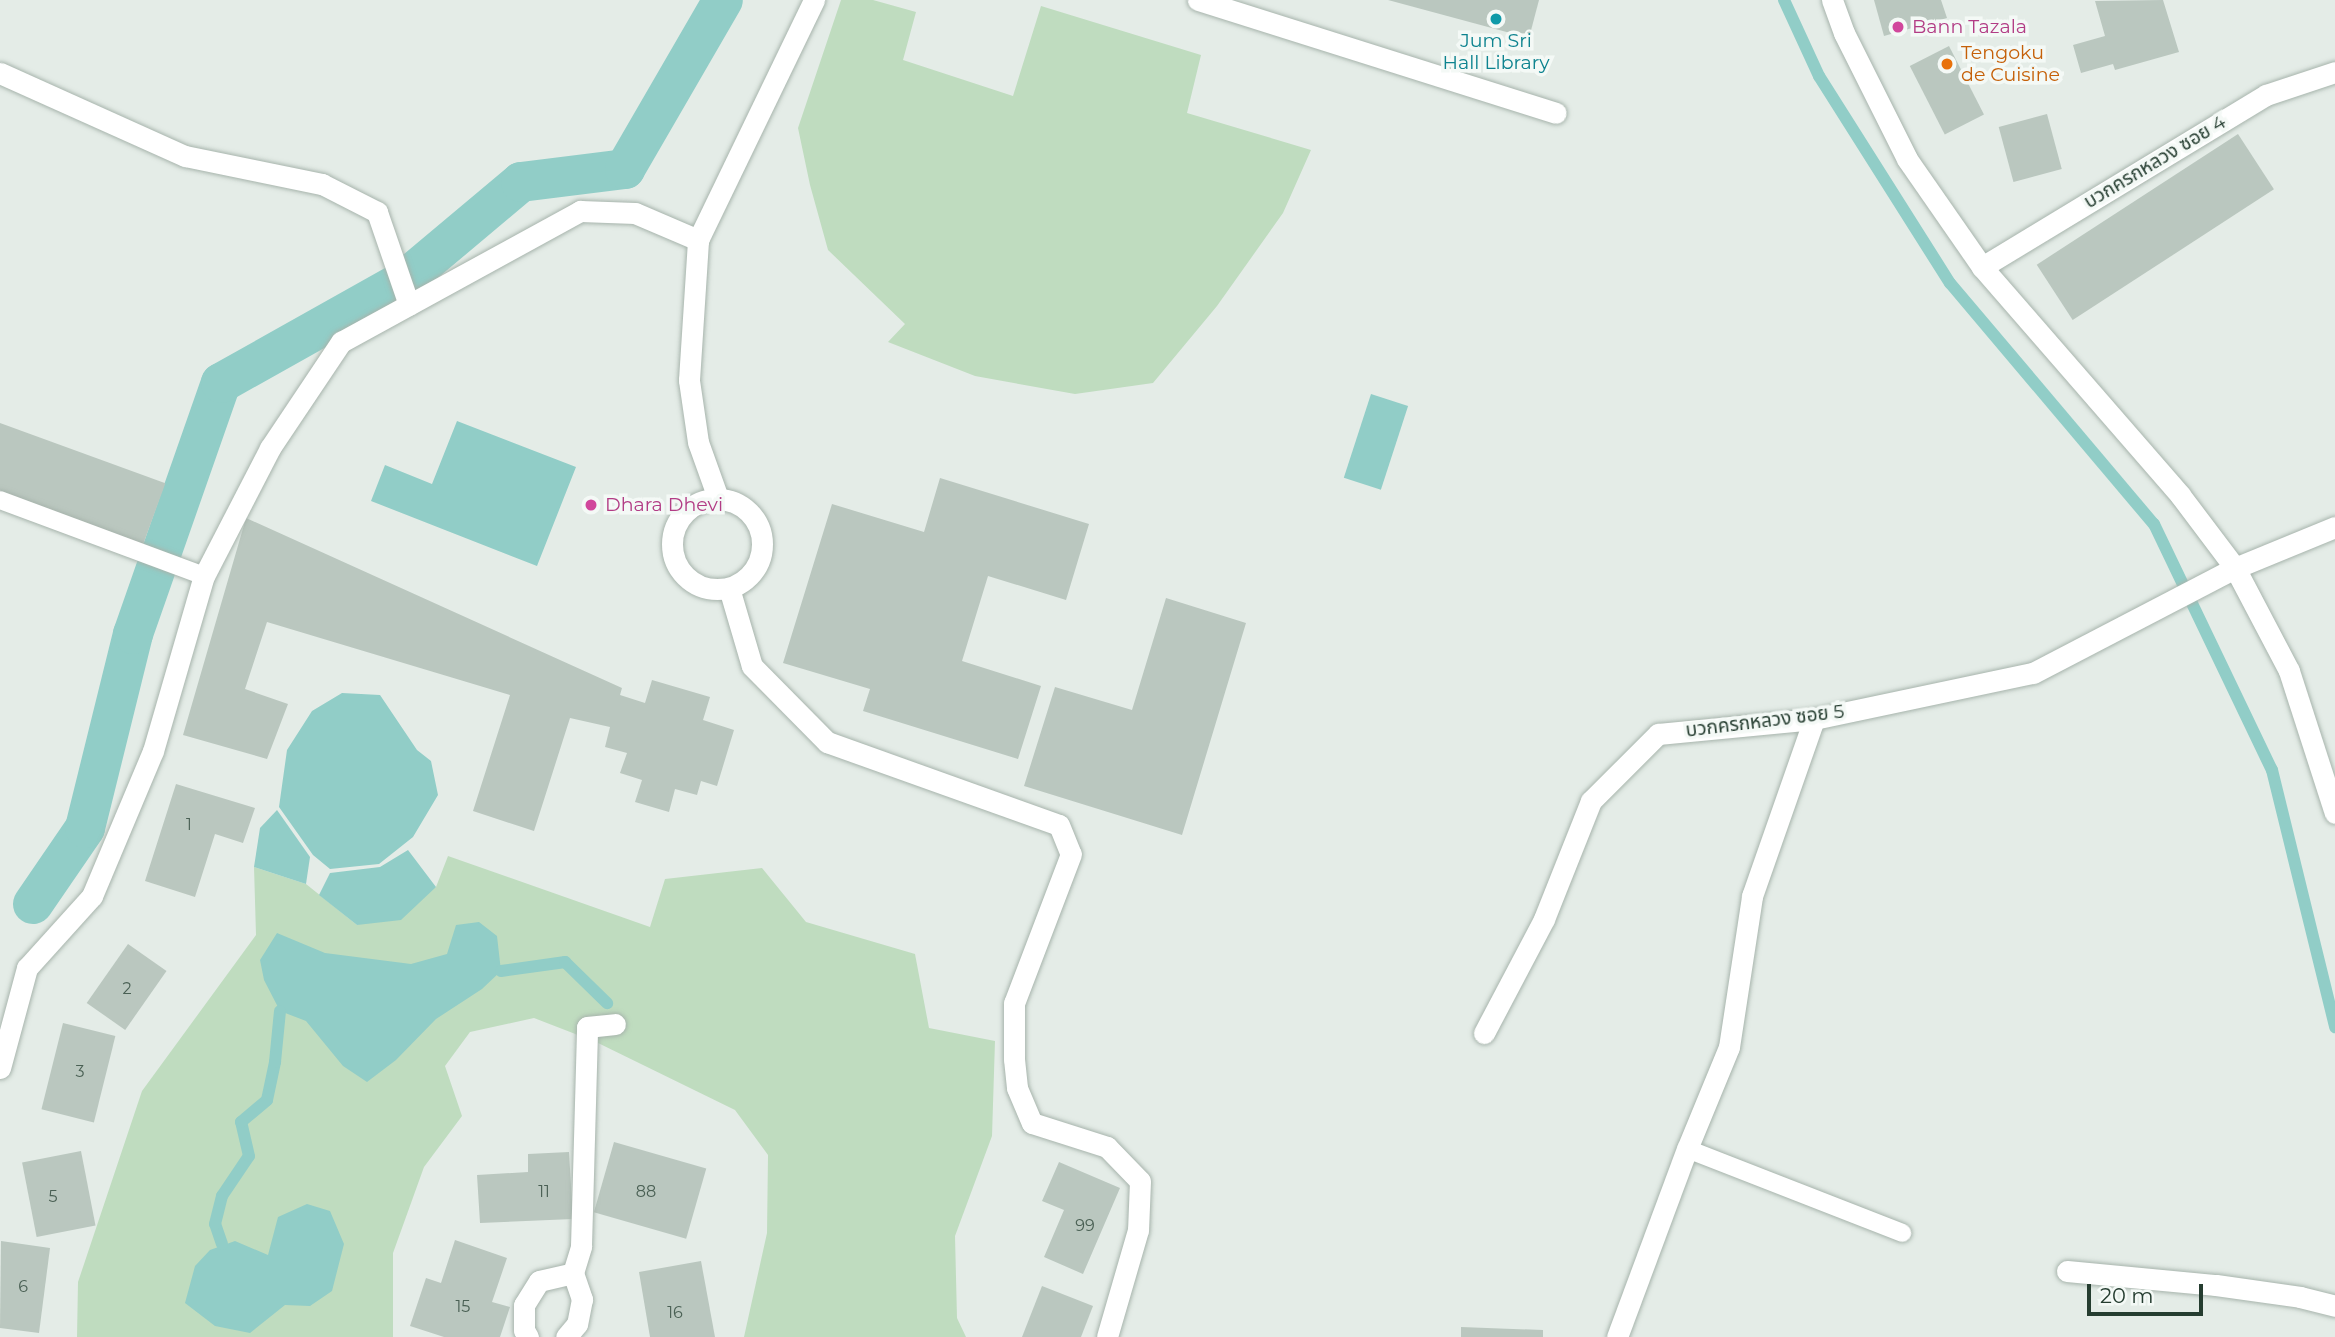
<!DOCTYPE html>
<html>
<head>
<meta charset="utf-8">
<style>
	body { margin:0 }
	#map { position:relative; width:2335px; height:1337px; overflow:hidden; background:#e4ece7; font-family:Montserrat,"Noto Sans Thai",sans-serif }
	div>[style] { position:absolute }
	.green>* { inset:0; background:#bfdcbf }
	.water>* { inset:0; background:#91cdc7; transform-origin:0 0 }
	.stream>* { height:12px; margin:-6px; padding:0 6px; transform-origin:6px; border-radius:6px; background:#91cdc7 }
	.canal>* { height:40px; margin:-20px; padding:0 20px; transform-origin:20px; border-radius:20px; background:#91cdc7 }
	.building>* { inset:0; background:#bac7bf; transform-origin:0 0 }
	.roads { filter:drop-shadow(0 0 2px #a7b4ac) drop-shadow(0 0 2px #a7b4ac) }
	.lane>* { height:18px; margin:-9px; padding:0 9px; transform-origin:9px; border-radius:9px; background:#fff }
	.street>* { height:21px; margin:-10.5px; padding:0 10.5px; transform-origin:10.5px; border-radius:10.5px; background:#fff }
	.street>.ring { margin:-10.5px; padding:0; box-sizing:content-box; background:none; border:21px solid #fff; border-radius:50% }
	.dots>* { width:19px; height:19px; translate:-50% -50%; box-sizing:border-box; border:4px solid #f4f9f6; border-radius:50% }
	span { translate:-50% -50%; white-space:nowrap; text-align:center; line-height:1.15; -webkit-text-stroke:7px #f4f9f6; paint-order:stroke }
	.number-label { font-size:16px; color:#4a6054 }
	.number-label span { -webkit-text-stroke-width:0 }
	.hotel-label { font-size:19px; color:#b23c85 }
	.left { translate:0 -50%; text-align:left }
	.culture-label { font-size:19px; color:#0d838f }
	.food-label { font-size:19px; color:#c56008 }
	.street-label { font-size:19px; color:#253d30 }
	.scale { position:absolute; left:2087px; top:1284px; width:116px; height:32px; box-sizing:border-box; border:4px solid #253d30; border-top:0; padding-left:9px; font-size:21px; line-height:24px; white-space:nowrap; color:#253d30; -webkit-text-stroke:5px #f4f9f6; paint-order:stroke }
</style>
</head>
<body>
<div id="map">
	<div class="green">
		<div style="clip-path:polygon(841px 0,873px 0,916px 12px,903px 60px,1013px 96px,1041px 6px,1201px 55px,1187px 113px,1311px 150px,1283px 213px,1217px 306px,1153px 383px,1075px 394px,975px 376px,888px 342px,905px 324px,828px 250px,810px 185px,798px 128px)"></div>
		<div style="clip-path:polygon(448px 856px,650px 927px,665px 879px,762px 868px,806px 922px,915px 954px,929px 1028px,995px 1041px,992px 1136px,955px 1236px,957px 1318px,966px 1337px,744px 1337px,767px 1233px,768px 1155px,735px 1110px,596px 1042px,534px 1018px,470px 1032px,445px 1066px,462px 1116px,424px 1167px,393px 1253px,393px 1337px,77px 1337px,78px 1282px,142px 1091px,256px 935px,254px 867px,306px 884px,357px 925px,436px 887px)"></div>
	</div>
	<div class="water">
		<div style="left:1371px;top:394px;width:39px;height:88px;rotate:18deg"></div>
		<div style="clip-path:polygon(457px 421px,576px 467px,537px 566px,371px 501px,385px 465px,432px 484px)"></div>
		<div style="clip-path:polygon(342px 693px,380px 695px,417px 750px,431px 761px,438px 795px,413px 837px,379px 864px,330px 869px,313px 855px,279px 807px,287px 750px,312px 711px)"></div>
		<div style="clip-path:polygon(277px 810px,310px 857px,306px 884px,254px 867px,260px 828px)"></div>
		<div style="clip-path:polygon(408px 850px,436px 887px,401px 920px,357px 925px,319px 895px,330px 873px,380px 867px)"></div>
		<div style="clip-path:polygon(479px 922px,497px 936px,501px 971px,482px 989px,436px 1019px,396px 1060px,367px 1082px,343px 1066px,306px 1021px,280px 1011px,264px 980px,260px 960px,277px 933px,325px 953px,411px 964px,447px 954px,456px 925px)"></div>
		<div style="clip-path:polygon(307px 1204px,330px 1211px,344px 1244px,332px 1291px,310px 1306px,285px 1305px,250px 1333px,215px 1326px,185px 1303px,195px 1266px,210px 1250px,235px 1241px,268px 1255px,278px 1217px)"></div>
	</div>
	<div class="stream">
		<div style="left:1784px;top:0;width:84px;rotate:65.3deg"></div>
		<div style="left:1819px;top:76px;width:245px;rotate:57.7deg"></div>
		<div style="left:1950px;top:283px;width:316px;rotate:49.8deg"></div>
		<div style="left:2154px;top:524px;width:273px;rotate:64.4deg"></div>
		<div style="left:2272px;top:770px;width:265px;rotate:76.2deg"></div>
		<div style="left:501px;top:971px;width:65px;rotate:-8deg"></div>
		<div style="left:565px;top:962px;width:59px;rotate:44.3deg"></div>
		<div style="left:222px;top:1244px;width:21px;rotate:-109deg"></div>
		<div style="left:215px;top:1224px;width:29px;rotate:-76deg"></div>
		<div style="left:222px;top:1196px;width:48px;rotate:-56deg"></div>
		<div style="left:249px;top:1156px;width:35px;rotate:-103deg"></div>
		<div style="left:241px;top:1122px;width:34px;rotate:-40deg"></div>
		<div style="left:267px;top:1100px;width:39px;rotate:-78deg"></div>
		<div style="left:275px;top:1062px;width:51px;rotate:-84.4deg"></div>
	</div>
	<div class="canal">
		<div style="left:33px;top:904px;width:92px;rotate:-55.6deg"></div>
		<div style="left:85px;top:828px;width:200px;rotate:-76.1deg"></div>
		<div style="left:133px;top:634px;width:266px;rotate:-70.7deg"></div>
		<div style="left:221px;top:383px;width:209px;rotate:-29.3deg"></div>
		<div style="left:403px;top:281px;width:154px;rotate:-40deg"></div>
		<div style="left:521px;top:182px;width:105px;rotate:-7.1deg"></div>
		<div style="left:625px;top:169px;width:195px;rotate:-59.9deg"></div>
	</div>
	<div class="building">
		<div style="clip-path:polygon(1388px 0,1539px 0,1529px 38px)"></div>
		<div style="clip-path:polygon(1874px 0,1941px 0,1947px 18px,1884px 36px)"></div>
		<div style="clip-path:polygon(2163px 0,2179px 52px,2115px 70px,2113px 64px,2081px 73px,2073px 45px,2105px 36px,2095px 1px)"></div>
		<div style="left:1949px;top:46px;width:77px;height:44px;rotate:63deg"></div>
		<div style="left:2047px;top:114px;width:57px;height:50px;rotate:75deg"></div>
		<div style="left:2238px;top:134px;width:66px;height:240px;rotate:57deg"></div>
		<div style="left:0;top:423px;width:176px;height:66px;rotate:20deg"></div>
		<div style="clip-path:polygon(940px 478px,1089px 524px,1066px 600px,988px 576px,962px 661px,1041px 686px,1018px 759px,863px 711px,870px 689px,783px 663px,832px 504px,924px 532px)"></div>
		<div style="clip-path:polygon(246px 518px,622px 688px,620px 695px,645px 703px,652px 680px,710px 697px,703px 720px,734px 730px,717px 786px,701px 781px,697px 795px,675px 789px,669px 812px,635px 802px,642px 780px,620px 773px,627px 753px,605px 747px,610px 727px,570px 718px,534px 831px,473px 811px,510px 695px,267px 622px,245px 689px,288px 704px,267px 759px,183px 735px)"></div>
		<div style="clip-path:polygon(1166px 598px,1246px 623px,1182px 835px,1024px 786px,1055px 687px,1132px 710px)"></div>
		<div style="clip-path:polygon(176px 784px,255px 808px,243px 843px,215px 834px,195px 897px,145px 881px)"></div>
		<div style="left:128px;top:944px;width:47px;height:72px;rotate:35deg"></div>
		<div style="left:63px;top:1023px;width:54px;height:89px;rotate:14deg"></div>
		<div style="left:614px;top:1142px;width:96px;height:73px;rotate:16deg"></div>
		<div style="left:81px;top:1151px;width:76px;height:60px;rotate:79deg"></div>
		<div style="clip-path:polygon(569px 1152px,573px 1219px,480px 1223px,477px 1175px,528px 1172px,528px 1154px)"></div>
		<div style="clip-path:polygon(1059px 1162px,1120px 1188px,1083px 1274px,1044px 1257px,1064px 1210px,1042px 1201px)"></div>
		<div style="clip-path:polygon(455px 1240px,507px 1258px,492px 1302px,510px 1307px,500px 1337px,444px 1337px,410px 1326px,426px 1278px,441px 1283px)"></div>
		<div style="clip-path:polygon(1px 1241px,50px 1248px,39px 1333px,0 1328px)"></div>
		<div style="clip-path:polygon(701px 1261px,715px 1337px,650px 1337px,639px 1272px)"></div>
		<div style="clip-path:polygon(1042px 1286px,1093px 1306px,1081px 1337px,1022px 1337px)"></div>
		<div style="clip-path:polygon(1461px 1327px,1543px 1330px,1543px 1337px,1461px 1337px)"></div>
	</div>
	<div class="roads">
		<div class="lane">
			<div style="left:0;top:500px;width:218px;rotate:20.4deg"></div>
			<div style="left:1687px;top:1149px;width:231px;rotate:21.3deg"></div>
		</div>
		<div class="street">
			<div style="left:1198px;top:0;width:375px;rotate:17.5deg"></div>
			<div style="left:1832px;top:0;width:35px;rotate:70deg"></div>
			<div style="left:1844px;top:33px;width:141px;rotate:63.4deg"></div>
			<div style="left:1907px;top:159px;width:131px;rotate:55.2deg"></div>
			<div style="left:1982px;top:267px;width:302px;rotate:49deg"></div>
			<div style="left:2180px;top:495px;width:91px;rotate:53deg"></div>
			<div style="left:2235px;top:568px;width:116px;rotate:62.3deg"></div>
			<div style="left:2289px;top:671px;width:149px;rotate:72.1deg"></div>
			<div style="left:0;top:73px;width:203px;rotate:24.2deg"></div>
			<div style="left:185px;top:156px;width:140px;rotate:11.6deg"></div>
			<div style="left:322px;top:184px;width:62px;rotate:27deg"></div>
			<div style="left:377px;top:212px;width:98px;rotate:71deg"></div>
			<div style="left:1982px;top:267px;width:332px;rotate:-31.2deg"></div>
			<div style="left:2266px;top:95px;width:73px;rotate:-18.4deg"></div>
			<div style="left:718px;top:498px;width:59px;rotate:-109.7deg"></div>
			<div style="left:698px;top:442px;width:63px;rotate:-98.3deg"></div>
			<div style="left:689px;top:380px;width:140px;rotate:-86.3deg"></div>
			<div style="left:698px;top:240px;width:267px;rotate:-64.2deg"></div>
			<div class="ring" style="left:672px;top:499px;width:69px;height:69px"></div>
			<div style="left:729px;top:588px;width:81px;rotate:73.6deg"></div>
			<div style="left:752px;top:666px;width:107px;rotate:45.4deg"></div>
			<div style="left:827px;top:742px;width:246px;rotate:19.7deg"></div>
			<div style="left:1059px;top:825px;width:31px;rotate:68deg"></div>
			<div style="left:1071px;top:854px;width:160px;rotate:110.9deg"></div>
			<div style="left:1014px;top:1003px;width:56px;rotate:90deg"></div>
			<div style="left:1014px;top:1059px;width:29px;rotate:84deg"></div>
			<div style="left:1017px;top:1088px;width:38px;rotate:67deg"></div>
			<div style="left:1032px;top:1123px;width:79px;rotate:17.7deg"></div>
			<div style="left:1107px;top:1147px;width:47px;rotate:45.9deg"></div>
			<div style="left:1140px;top:1181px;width:49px;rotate:92.3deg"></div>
			<div style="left:1138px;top:1230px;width:111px;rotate:106.2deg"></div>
			<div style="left:1484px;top:1033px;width:129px;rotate:-62.2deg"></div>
			<div style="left:1544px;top:919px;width:127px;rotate:-68.3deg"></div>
			<div style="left:1591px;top:801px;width:95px;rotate:-45deg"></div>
			<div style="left:1658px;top:734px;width:157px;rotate:-5.5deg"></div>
			<div style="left:1814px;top:719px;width:224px;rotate:-11.9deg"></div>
			<div style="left:2033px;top:673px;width:228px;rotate:-27.5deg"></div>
			<div style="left:2235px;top:568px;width:108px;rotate:-22.3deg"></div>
			<div style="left:0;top:1068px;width:104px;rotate:-74.9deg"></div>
			<div style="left:27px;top:968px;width:97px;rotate:-47.9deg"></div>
			<div style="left:92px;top:896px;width:157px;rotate:-67.2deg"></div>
			<div style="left:153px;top:751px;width:182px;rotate:-73.8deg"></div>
			<div style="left:204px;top:576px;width:144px;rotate:-62.7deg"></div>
			<div style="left:270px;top:448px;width:128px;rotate:-56.2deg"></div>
			<div style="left:341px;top:342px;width:273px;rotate:-28.7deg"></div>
			<div style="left:580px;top:211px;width:55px;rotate:2.1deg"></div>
			<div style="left:635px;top:213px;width:69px;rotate:23.2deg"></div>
			<div style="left:2067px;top:1271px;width:150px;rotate:5.4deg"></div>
			<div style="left:2216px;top:1285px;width:85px;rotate:8.1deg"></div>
			<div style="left:2300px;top:1297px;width:36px;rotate:14deg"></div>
			<div style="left:573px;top:1273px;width:28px;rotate:-73deg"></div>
			<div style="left:581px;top:1246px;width:219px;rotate:-88.4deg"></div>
			<div style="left:587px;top:1027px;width:28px;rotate:-6deg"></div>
			<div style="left:528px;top:1337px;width:8px;rotate:-120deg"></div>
			<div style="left:524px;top:1330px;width:25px;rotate:-90deg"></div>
			<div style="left:524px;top:1305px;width:28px;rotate:-58deg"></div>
			<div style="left:539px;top:1281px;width:35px;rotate:-13deg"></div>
			<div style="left:573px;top:1273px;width:28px;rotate:71deg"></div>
			<div style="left:582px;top:1299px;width:25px;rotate:101deg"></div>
			<div style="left:577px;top:1324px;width:17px;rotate:130deg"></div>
			<div style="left:1617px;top:1337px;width:201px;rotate:-69.6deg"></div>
			<div style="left:1687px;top:1149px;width:110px;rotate:-67.6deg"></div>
			<div style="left:1729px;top:1047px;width:153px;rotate:-81.3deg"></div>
			<div style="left:1752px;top:896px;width:188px;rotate:-70.7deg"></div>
		</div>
	</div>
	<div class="dots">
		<div style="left:1496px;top:19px;background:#0f9aa8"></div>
		<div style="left:1898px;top:27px;background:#d1479c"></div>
		<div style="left:1947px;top:64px;background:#e8710a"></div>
		<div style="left:591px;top:505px;background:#d1479c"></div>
	</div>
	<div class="number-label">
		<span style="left:189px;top:825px">1</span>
		<span style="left:127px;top:989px">2</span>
		<span style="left:80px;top:1072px">3</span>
		<span style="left:544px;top:1192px">11</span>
		<span style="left:646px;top:1192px">88</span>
		<span style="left:53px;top:1197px">5</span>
		<span style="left:1085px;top:1226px">99</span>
		<span style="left:23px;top:1287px">6</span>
		<span style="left:463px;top:1307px">15</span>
		<span style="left:675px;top:1313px">16</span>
	</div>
	<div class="hotel-label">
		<span class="left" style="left:1912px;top:27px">Bann Tazala</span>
		<span class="left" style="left:605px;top:505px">Dhara Dhevi</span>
	</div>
	<div class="culture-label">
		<span style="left:1496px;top:52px">Jum Sri<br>Hall Library</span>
	</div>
	<div class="food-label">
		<span class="left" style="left:1961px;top:64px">Tengoku<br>de Cuisine</span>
	</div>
	<div class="street-label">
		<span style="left:2155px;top:162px;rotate:-31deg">บวกครกหลวง ซอย 4</span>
		<span style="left:1765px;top:721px;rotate:-7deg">บวกครกหลวง ซอย 5</span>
	</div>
	<div class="scale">20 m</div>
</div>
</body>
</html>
